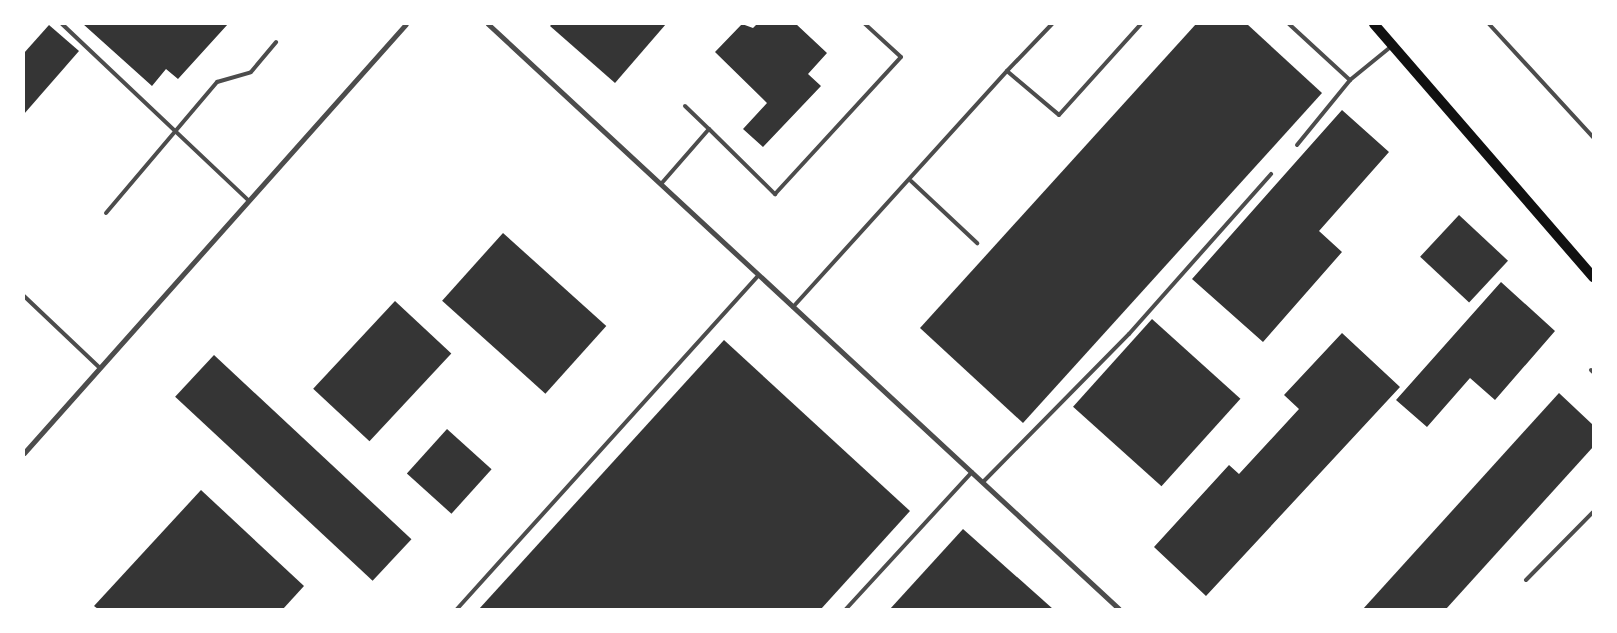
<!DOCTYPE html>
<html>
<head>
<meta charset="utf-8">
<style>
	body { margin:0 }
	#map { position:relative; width:1617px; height:633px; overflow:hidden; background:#fff; font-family:Karla,sans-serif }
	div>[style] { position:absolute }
	.building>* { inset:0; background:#353535; transform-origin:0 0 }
	.service>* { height:4px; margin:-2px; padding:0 2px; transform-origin:2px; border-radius:2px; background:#4c4c4c }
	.minor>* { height:5px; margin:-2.5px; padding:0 2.5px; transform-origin:2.5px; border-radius:2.5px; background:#4c4c4c }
	.secondary>* { height:10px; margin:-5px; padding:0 5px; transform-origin:5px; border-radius:5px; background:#111 }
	span { translate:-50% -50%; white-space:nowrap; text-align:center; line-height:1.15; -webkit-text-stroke:4px #fff; paint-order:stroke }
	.frame { position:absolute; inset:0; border:25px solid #fff; pointer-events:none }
</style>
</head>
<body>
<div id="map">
	<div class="building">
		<div style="clip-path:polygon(83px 24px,228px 24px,178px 79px,166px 69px,152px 86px)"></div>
		<div style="clip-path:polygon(552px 24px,666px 24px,615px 83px,550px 26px)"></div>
		<div style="clip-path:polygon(742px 24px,753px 28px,757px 24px,796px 24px,827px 53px,808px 74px,821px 86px,763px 147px,743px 129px,767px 103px,715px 52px)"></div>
		<div style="clip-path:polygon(1196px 24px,1247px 24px,1322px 93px,1023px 423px,920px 328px)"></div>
		<div style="clip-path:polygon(49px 25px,79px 51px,24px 114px,24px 53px)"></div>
		<div style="clip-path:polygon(1342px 110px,1389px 152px,1319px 231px,1342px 252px,1263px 342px,1192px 279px)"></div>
		<div style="left:1459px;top:215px;width:67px;height:57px;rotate:43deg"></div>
		<div style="left:503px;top:233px;width:139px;height:91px;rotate:42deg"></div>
		<div style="clip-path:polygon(1501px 282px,1555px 331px,1495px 400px,1470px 378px,1427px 427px,1396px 400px)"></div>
		<div style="left:395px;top:301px;width:77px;height:120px;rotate:43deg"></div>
		<div style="left:1152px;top:319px;width:119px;height:118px;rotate:42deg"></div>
		<div style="clip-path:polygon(1342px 333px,1400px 387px,1206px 596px,1154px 547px,1229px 465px,1239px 474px,1299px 409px,1284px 395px)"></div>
		<div style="clip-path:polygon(724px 340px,910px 511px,821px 609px,479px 609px)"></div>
		<div style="left:214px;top:355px;width:270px;height:57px;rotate:43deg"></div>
		<div style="clip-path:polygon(1559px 393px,1593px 425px,1593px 447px,1446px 609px,1363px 609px)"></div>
		<div style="left:447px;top:429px;width:60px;height:60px;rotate:42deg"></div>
		<div style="clip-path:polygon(201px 490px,304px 586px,283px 609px,98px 609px,94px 606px)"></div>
		<div style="clip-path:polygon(963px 529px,1053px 609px,890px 609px)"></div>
	</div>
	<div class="service">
		<div style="left:62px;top:24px;width:257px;rotate:43.4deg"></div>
		<div style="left:1052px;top:24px;width:65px;rotate:133.8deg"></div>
		<div style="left:1007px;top:71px;width:68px;rotate:40.2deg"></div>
		<div style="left:1059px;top:115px;width:122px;rotate:-48deg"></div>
		<div style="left:1289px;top:24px;width:83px;rotate:42.6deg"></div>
		<div style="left:1350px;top:80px;width:55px;rotate:-39.1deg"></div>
		<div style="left:1489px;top:24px;width:154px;rotate:47.4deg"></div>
		<div style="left:685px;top:106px;width:33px;rotate:44deg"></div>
		<div style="left:1297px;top:145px;width:84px;rotate:-50.8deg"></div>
		<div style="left:911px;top:181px;width:91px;rotate:43.2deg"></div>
		<div style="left:661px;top:184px;width:73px;rotate:-48.9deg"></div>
		<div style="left:709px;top:129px;width:93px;rotate:44.6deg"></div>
		<div style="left:775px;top:194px;width:186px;rotate:-47.4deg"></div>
		<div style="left:901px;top:57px;width:49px;rotate:-137.5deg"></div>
		<div style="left:106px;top:213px;width:172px;rotate:-49.7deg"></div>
		<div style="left:217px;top:82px;width:35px;rotate:-16deg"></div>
		<div style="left:251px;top:72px;width:39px;rotate:-50deg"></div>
		<div style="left:24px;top:296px;width:105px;rotate:43.5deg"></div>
		<div style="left:793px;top:307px;width:319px;rotate:-47.8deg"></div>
		<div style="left:1591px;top:370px;width:3px;rotate:45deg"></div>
		<div style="left:983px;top:482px;width:208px;rotate:-45.4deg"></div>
		<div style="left:1129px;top:334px;width:214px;rotate:-48.4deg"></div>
		<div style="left:1526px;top:580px;width:95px;rotate:-45.4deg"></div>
		<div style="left:457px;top:609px;width:450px;rotate:-47.9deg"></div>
		<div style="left:846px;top:609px;width:186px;rotate:-47.4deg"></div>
	</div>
	<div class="minor">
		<div style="left:488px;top:24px;width:860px;rotate:42.83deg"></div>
		<div style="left:24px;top:453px;width:574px;rotate:-48.32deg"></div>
	</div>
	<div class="secondary">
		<div style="left:1374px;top:24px;width:335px;rotate:49.1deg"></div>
	</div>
	<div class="frame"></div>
</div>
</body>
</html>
